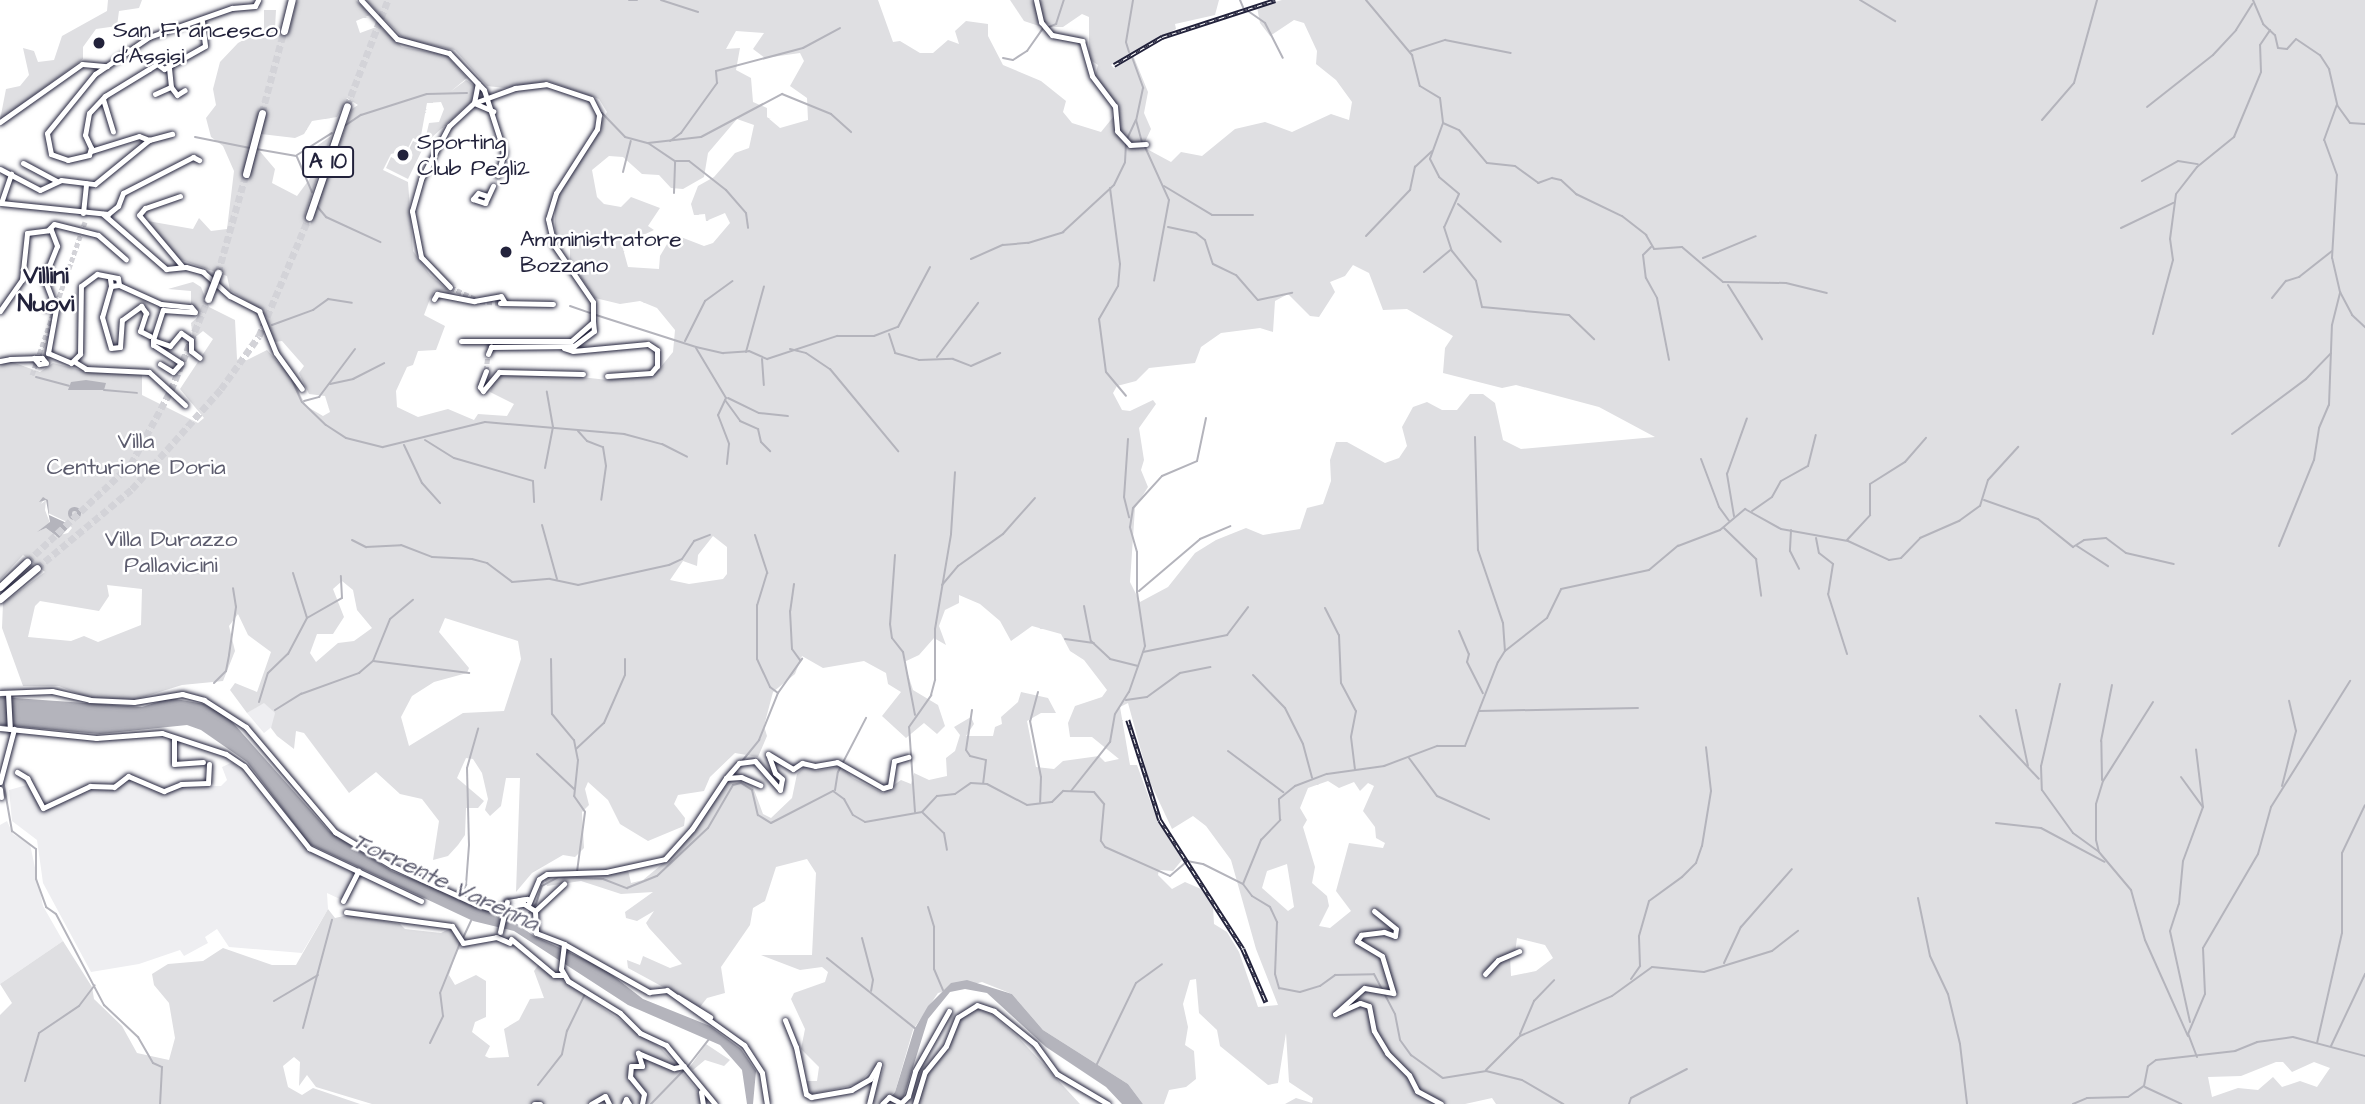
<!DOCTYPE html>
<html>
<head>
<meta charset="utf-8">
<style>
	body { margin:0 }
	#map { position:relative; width:2365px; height:1104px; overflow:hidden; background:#fff; font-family:"Architects Daughter",sans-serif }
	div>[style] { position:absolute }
	.built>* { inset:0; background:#eeeef1 }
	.green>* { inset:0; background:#dfdfe2 }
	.water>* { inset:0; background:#b4b4bc }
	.stream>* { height:2px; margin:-1px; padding:0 1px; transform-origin:1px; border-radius:1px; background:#b4b4bc }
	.canal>* { height:4.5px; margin:-2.25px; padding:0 2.25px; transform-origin:2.25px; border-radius:2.25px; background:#b4b4bc }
	.canal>.ring { margin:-2.25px; padding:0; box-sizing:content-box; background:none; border:4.5px solid #b4b4bc; border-radius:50% }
	.minor-tunnel>* { height:5px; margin-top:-2.5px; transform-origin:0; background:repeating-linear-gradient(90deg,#d3d3d8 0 5px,transparent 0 7.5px) }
	.highway-tunnel>* { height:7px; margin-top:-3.5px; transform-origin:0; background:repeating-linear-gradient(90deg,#d3d3d8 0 7px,transparent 0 10.5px) }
	.roads { filter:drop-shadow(0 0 2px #22223b) drop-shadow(0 0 2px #22223b) }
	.minor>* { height:5px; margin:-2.5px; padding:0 2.5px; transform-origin:2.5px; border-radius:2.5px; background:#fff }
	.highway>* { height:7px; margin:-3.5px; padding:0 3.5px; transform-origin:3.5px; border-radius:3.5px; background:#fff }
	.rail>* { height:4.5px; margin-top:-2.25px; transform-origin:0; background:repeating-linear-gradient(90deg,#fff 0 5px,#22223b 0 10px); box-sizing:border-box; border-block:2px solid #22223b }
	.bridges { filter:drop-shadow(0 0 2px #22223b) drop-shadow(0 0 2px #22223b) }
	.minor-bridge>* { height:5px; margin:-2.5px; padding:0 2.5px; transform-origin:2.5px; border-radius:2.5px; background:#fff }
	.highway-bridge>* { height:7px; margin:-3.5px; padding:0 3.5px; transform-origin:3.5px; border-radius:3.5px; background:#fff }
	.dots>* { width:19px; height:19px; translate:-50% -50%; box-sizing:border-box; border:4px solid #fff; border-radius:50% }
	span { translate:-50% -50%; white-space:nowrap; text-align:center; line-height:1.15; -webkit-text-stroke:5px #fff; paint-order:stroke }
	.shield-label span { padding:2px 5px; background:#fff; border:2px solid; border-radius:5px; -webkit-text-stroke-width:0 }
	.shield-label { font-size:21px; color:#22223b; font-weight:700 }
	.poi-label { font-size:23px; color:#22223b }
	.left { translate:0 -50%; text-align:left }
	.park-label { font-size:23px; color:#5b5b6d }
	.neighbourhood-label { font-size:24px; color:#22223b; font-weight:700 }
	.water-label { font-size:24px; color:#5c5c6f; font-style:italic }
</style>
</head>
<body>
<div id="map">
	<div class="built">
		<div style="clip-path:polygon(264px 702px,275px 713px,274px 725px,264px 733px,247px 713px)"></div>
		<div style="clip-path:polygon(233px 762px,301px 845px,354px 871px,342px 900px,327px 893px,328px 909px,302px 953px,229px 947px,217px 929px,205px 937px,208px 943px,184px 956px,180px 950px,139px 964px,91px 972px,43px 883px,37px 840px,12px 821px,9px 790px,27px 785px,43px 809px,90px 787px,115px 788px,128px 777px,164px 792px,178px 786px,221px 786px,227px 780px,222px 767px)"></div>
		<div style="clip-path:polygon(7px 821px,13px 834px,30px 844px,43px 906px,63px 941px,0 984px,0 825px)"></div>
	</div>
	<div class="green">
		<div style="clip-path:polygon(108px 0,142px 0,139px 8px,119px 11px,117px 26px,96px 29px,83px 47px,83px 59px,0 120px,6px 89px,20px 86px,29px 75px,23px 48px,34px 51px,38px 62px,54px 60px,62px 36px,107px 11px)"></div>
		<div style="clip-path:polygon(evenodd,297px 0,356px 0,370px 15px,356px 21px,360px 33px,379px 26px,402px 47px,446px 55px,467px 78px,450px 92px,466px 80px,476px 87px,474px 99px,430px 139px,426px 136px,429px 123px,439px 122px,444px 109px,441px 102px,427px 103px,420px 141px,413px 138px,407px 150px,391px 154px,383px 170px,408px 182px,413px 251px,430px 275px,448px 290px,434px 291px,430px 299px,424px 315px,445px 326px,436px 350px,418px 351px,413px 365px,407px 367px,396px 391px,397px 407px,418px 417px,448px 409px,474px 420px,478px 414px,507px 416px,514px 404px,490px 392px,496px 375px,544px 373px,608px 380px,655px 374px,673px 352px,675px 330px,657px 308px,640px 301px,620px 304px,595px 298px,570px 262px,570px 241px,555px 239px,555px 202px,607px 112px,599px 99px,548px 81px,505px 88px,487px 86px,455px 50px,404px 39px,366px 0,878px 0,893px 42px,900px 41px,920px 53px,933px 53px,948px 40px,959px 44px,955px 31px,966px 21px,988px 24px,988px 36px,1003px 65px,1041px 81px,1066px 101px,1063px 112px,1072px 123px,1101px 132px,1114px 116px,1115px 128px,1130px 147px,1145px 148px,1171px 162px,1181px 152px,1202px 156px,1235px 129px,1265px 122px,1292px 132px,1331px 114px,1349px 120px,1352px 102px,1336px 80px,1316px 64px,1317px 51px,1304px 23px,1294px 20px,1270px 36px,1260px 23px,1257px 7px,1282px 0,2365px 0,2365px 1104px,1496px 1104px,1492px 1098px,1465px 1104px,1285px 1104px,1296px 1098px,1312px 1103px,1313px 1098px,1289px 1082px,1286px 1033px,1278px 1083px,1268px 1085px,1220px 1046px,1217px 1030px,1199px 1013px,1196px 979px,1190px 980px,1183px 1004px,1188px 1027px,1185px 1045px,1194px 1051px,1196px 1079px,1186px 1087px,1169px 1090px,1164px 1104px,1143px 1104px,1128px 1084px,1043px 1030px,1012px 994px,982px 982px,938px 993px,913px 1030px,895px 1092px,880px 1104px,872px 1104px,884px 1067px,880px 1061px,858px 1084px,812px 1094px,805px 1081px,817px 1081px,819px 1067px,801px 1049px,805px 1029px,791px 999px,794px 993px,825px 982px,828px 972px,822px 967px,800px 970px,761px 955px,812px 955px,816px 873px,807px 859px,776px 867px,765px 901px,753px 908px,750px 925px,721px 967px,725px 993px,707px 998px,700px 1007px,628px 968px,627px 960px,640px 965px,643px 956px,670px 968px,682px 964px,649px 928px,646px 923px,654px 911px,637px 921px,626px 918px,625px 912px,653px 892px,621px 894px,581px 881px,547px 886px,544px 878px,628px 870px,631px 883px,643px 880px,678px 851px,729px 780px,744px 781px,753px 787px,763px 814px,771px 818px,792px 798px,797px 774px,805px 766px,817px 771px,841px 766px,853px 778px,883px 793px,901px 780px,911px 784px,914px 773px,929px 780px,947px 776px,946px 758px,955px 751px,960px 735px,954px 727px,971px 717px,974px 724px,966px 736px,993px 736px,995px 727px,1002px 724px,1001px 717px,1018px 702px,1021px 692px,1048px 698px,1056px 713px,1041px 713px,1027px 721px,1036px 767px,1054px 769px,1063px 761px,1099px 756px,1105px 762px,1119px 759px,1092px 737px,1070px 737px,1068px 723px,1075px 706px,1102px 697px,1107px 690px,1084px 660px,1070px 651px,1061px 634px,1032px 626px,1011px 641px,1000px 621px,980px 604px,959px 595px,959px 603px,945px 610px,939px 626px,946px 645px,934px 638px,919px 655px,904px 662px,913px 690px,938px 705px,945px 726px,937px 734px,924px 723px,906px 738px,882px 716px,901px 692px,888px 684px,886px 673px,864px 661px,823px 668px,802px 656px,795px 674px,773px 692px,764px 726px,767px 736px,758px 757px,735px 753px,710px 777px,704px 791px,678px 795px,674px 804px,685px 818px,684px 826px,648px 841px,620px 824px,608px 800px,588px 782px,585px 789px,589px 805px,582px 812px,584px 848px,575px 857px,563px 855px,532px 873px,516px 892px,520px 778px,506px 778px,501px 806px,490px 816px,485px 810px,488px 799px,482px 773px,473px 759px,466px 758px,457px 778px,484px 801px,478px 808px,466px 808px,465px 835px,458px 845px,448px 856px,433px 860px,439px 821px,422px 799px,400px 794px,376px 772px,349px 793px,304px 733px,296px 731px,294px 749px,277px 736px,271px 728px,275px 713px,264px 703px,247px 713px,230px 690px,235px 683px,257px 692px,271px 652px,248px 635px,238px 614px,229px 626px,235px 651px,223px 681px,182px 685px,134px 700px,86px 697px,59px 686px,23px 686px,2px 628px,3px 603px,45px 572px,23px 555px,0 580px,0 364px,12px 362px,40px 372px,53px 363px,89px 372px,142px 372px,142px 395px,198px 423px,204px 418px,180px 389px,213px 339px,203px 331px,193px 339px,191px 323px,199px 316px,191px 304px,191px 291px,168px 289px,193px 282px,201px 287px,209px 307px,235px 320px,237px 359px,241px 363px,267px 350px,292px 378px,306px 406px,323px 416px,330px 412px,325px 396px,309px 394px,299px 373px,304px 366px,282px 341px,275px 342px,261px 310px,230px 290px,227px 276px,179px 259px,142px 220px,193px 229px,199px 218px,211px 231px,227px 229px,234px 171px,223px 146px,211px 137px,206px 118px,216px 105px,213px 89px,220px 62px,238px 43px,264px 29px,264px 10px,276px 10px,275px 29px,289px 32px,297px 0,736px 31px,764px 33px,753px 49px,765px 58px,800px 53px,804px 61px,790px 86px,807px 98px,808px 120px,780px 128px,767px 117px,767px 108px,753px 102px,751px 78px,736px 70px,740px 48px,726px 49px,736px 31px,297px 0,347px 98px,358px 105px,352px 109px,310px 225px,305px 214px,331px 136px,317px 146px,311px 177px,297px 196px,272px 183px,275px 169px,258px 149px,261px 134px,295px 138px,304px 134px,312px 121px,337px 117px,347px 98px,297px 0,737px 119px,754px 125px,749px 148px,735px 153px,714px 177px,698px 186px,691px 204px,694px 215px,705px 214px,706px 221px,725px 213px,730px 223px,713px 243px,704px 246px,673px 234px,660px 256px,659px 269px,628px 267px,622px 245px,654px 230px,648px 226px,660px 208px,631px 197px,621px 207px,604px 204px,597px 197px,592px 170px,609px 156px,623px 157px,642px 174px,659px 175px,671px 188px,683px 189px,704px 177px,708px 153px,737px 119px,297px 0,1353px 265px,1369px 273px,1383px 310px,1407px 309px,1453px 336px,1445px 348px,1443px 373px,1502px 388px,1516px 385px,1599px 407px,1655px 437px,1521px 449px,1503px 440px,1495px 403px,1483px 394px,1470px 394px,1457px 410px,1442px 410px,1427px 402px,1413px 407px,1402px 427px,1407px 446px,1399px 458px,1385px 463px,1347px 442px,1336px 442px,1330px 460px,1331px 481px,1323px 504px,1307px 508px,1300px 529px,1263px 535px,1246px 528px,1216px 540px,1195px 553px,1168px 587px,1140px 602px,1130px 582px,1135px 508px,1148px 487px,1141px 470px,1144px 460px,1139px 428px,1156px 404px,1153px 400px,1130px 411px,1122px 410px,1113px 393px,1117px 386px,1136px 381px,1149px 368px,1195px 363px,1201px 347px,1221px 333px,1260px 328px,1273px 332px,1275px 301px,1288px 294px,1310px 316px,1319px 317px,1335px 292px,1330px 282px,1345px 276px,1353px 265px,297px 0,45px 498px,48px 501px,48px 513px,67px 522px,72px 528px,68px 533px,56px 536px,46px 528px,37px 532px,50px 523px,45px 510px,46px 500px,41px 504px,45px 498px,297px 0,713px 536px,727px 547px,727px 574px,723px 579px,689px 584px,670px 580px,683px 561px,697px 566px,698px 555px,713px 536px,297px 0,342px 581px,353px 590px,357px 610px,372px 628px,354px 641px,338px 643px,316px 662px,310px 653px,317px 634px,333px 634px,344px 617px,333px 589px,342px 581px,297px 0,107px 585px,142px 589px,141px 625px,98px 642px,84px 636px,71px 641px,28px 637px,35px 606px,40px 601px,99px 611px,109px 596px,107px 585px,297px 0,445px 618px,518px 641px,521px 659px,504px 711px,463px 713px,409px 746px,401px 717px,412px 696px,434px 682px,467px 673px,469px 668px,439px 632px,445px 618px,297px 0,1128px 703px,1149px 780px,1172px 829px,1193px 816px,1206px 826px,1231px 860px,1256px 949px,1278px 1005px,1258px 1007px,1239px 952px,1227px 932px,1214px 924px,1213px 906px,1201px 889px,1185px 882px,1172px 889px,1158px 875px,1159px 870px,1173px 871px,1182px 860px,1156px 817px,1137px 765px,1130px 765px,1120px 707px,1128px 703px,297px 0,1328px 781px,1339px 788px,1354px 782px,1360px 791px,1368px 783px,1374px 786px,1363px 811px,1375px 827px,1376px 838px,1385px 843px,1383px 848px,1349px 843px,1336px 891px,1351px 911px,1330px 928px,1319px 926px,1329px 906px,1327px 896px,1312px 883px,1315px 867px,1303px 827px,1307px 820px,1300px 808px,1308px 788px,1328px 781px,297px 0,1287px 864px,1294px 907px,1288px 911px,1262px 888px,1267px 871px,1287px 864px,297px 0,1517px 938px,1545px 945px,1553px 958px,1536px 971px,1511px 976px,1510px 955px,1515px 953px,1517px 938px,297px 0,2276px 1062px,2283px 1062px,2292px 1072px,2314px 1062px,2330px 1068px,2317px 1087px,2300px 1081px,2282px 1087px,2273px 1077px,2258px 1090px,2238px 1088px,2212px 1097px,2208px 1077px,2241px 1076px,2276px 1062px)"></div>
		<div style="clip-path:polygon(1010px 0,1035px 0,1042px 27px,1024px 21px)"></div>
		<div style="clip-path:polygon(1039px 0,1219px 0,1215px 15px,1175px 24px,1176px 29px,1111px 65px,1114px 68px,1133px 55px,1148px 92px,1144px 113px,1151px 129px,1144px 144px,1134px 145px,1119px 130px,1117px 107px,1095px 76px,1098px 65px,1089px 59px,1089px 17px,1082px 14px,1063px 27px,1054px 27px,1043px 21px)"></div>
		<div style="clip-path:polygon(413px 141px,424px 146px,408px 179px,386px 168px,391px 157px,402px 163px)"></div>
		<div style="clip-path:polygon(328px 909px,335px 918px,348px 915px,400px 924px,405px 929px,441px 933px,451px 928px,458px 941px,471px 946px,457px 950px,449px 975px,455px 985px,476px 975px,486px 981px,486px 1017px,475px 1022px,472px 1032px,490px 1046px,485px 1056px,489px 1058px,509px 1057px,504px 1029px,519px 1020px,530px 999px,544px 998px,534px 971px,539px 964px,662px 1049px,697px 1090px,701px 1104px,372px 1104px,316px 1087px,307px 1075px,299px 1086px,300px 1062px,294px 1057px,283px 1066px,288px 1087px,302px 1095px,313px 1088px,360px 1104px,0 1104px,0 1015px,12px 1003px,0 984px,63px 941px,92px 987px,94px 999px,122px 1026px,137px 1053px,169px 1060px,175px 1038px,169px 1003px,154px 985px,152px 974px,168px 964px,203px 961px,223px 948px,272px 965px,296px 965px)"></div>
		<div style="clip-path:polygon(973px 1007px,991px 1014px,1017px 1036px,1080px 1104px,917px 1104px,926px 1075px,962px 1015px)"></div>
		<div style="clip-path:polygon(706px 1044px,730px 1060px,724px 1066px,705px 1060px,693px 1070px,689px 1068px)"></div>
	</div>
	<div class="water">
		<div style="clip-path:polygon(86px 380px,106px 383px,104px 390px,68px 390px,71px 382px)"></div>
		<div style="clip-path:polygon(43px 497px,48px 500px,49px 515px,71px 525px,59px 538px,46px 528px,37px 532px,50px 522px,46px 500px,39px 502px)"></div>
		<div style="clip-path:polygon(0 697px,142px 707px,170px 698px,204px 704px,227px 716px,329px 831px,344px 841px,392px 871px,506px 916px,534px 936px,603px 968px,643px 999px,710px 1026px,741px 1049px,756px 1071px,753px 1104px,747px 1104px,742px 1070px,720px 1045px,628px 1005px,514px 931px,473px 921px,309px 844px,247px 762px,201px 730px,187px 725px,100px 734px,0 725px)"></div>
		<div style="clip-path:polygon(967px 980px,1012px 994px,1043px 1030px,1128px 1084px,1143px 1104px,1122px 1104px,1106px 1087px,1046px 1047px,987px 993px,965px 989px,950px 992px,928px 1019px,904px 1096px,898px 1104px,885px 1104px,895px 1092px,914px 1030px,928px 1006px,951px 983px)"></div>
	</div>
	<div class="stream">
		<div style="left:629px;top:0;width:8px"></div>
		<div style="left:661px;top:0;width:39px;rotate:18deg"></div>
		<div style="left:1240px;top:0;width:8px;rotate:67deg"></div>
		<div style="left:1366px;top:0;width:72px;rotate:50.1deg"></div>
		<div style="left:1412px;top:55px;width:32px;rotate:76deg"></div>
		<div style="left:1420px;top:86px;width:23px;rotate:31deg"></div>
		<div style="left:1440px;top:98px;width:25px;rotate:83deg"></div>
		<div style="left:1443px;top:123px;width:38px;rotate:110deg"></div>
		<div style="left:1430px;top:159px;width:20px;rotate:63deg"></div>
		<div style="left:1439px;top:177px;width:26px;rotate:40deg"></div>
		<div style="left:1459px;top:194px;width:36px;rotate:114deg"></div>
		<div style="left:1444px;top:227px;width:25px;rotate:72deg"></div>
		<div style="left:1452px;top:251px;width:38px;rotate:51deg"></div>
		<div style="left:1476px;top:281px;width:27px;rotate:77deg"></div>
		<div style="left:1482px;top:307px;width:87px;rotate:5.3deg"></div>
		<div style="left:1569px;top:315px;width:35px;rotate:44deg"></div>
		<div style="left:1860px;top:0;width:41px;rotate:31deg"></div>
		<div style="left:2253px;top:0;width:26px;rotate:67deg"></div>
		<div style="left:2263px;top:24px;width:16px;rotate:43deg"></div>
		<div style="left:2275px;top:35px;width:13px;rotate:77deg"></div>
		<div style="left:2278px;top:48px;width:9px;rotate:6deg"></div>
		<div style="left:2287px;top:49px;width:13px;rotate:-48deg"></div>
		<div style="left:2296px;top:39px;width:29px;rotate:34deg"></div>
		<div style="left:2320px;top:55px;width:17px;rotate:57deg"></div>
		<div style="left:2329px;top:69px;width:37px;rotate:77deg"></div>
		<div style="left:2337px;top:105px;width:22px;rotate:54deg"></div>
		<div style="left:2350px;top:123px;width:15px;rotate:4deg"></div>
		<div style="left:1248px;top:11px;width:21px;rotate:35deg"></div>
		<div style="left:1265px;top:23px;width:39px;rotate:63deg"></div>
		<div style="left:1049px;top:27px;width:8px;rotate:-23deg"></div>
		<div style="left:1056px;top:24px;width:25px;rotate:-72deg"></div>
		<div style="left:1411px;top:51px;width:36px;rotate:-18deg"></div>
		<div style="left:1445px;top:40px;width:67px;rotate:11.1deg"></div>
		<div style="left:1129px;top:52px;width:10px;rotate:-107deg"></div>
		<div style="left:1126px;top:42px;width:43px;rotate:-80.5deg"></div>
		<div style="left:1132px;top:57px;width:33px;rotate:70deg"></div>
		<div style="left:1143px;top:88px;width:33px;rotate:102deg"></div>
		<div style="left:1136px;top:120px;width:23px;rotate:75deg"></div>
		<div style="left:1003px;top:58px;width:10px;rotate:11deg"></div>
		<div style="left:1013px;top:60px;width:17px;rotate:-33deg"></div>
		<div style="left:1027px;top:51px;width:28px;rotate:-55deg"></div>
		<div style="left:2147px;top:107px;width:84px;rotate:-38.2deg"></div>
		<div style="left:2213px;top:55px;width:34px;rotate:-47deg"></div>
		<div style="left:2236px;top:30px;width:31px;rotate:-58deg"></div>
		<div style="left:602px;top:113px;width:33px;rotate:46deg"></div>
		<div style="left:625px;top:137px;width:24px;rotate:15deg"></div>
		<div style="left:648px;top:143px;width:32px;rotate:34deg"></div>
		<div style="left:675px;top:161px;width:14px"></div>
		<div style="left:689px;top:161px;width:47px;rotate:38.1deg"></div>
		<div style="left:726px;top:190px;width:30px;rotate:49deg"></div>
		<div style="left:746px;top:213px;width:15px;rotate:82deg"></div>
		<div style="left:2042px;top:120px;width:49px;rotate:-49.1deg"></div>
		<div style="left:2074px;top:83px;width:86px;rotate:-74.5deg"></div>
		<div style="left:1443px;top:123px;width:17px;rotate:24deg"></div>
		<div style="left:1459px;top:130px;width:43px;rotate:49.7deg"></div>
		<div style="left:1487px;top:163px;width:28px;rotate:6deg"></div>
		<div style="left:1515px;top:166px;width:29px;rotate:36deg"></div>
		<div style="left:1538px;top:183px;width:15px;rotate:-20deg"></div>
		<div style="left:1552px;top:178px;width:9px;rotate:13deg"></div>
		<div style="left:1561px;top:180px;width:21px;rotate:43deg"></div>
		<div style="left:1576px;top:194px;width:51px;rotate:25.6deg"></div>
		<div style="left:1622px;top:216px;width:31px;rotate:38deg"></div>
		<div style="left:1646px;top:235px;width:16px;rotate:60deg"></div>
		<div style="left:1654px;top:249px;width:28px;rotate:-4deg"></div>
		<div style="left:1682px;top:247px;width:54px;rotate:40.5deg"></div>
		<div style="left:1723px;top:282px;width:63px;rotate:0.9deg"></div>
		<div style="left:1786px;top:283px;width:42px;rotate:13.7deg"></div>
		<div style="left:343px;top:127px;width:22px;rotate:-34deg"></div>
		<div style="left:361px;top:115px;width:69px;rotate:-17.7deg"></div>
		<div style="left:427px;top:94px;width:40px;rotate:-1.4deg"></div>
		<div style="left:195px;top:137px;width:56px;rotate:11.3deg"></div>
		<div style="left:1127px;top:139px;width:21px;rotate:-65deg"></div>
		<div style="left:670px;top:141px;width:14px;rotate:-36deg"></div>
		<div style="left:681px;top:133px;width:62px;rotate:-54.2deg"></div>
		<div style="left:717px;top:83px;width:12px;rotate:-95deg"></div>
		<div style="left:716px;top:71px;width:90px;rotate:-14.8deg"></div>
		<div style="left:803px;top:48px;width:42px;rotate:-28.4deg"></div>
		<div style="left:648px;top:143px;width:53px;rotate:-6.5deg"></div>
		<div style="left:701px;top:137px;width:92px;rotate:-28deg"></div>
		<div style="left:782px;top:94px;width:53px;rotate:22.2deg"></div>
		<div style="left:831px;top:114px;width:27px;rotate:42deg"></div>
		<div style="left:1145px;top:147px;width:58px;rotate:65.6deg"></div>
		<div style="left:1169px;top:200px;width:82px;rotate:100.5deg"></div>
		<div style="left:256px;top:149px;width:41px;rotate:9.9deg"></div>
		<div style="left:297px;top:155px;width:41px;rotate:-32.2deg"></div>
		<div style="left:297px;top:157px;width:38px;rotate:67deg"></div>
		<div style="left:623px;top:172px;width:32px;rotate:-76deg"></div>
		<div style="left:2142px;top:181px;width:41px;rotate:-29.1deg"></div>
		<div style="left:2178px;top:161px;width:20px;rotate:9deg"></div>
		<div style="left:1164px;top:186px;width:56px;rotate:31.1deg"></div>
		<div style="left:1212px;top:215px;width:41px"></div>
		<div style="left:1110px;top:188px;width:77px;rotate:82.5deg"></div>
		<div style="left:1120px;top:264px;width:22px;rotate:95deg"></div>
		<div style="left:1118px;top:286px;width:38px;rotate:120deg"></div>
		<div style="left:1099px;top:319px;width:53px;rotate:82.5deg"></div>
		<div style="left:1106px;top:372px;width:31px;rotate:50deg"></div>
		<div style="left:674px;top:193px;width:32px;rotate:-88deg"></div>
		<div style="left:1458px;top:204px;width:57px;rotate:41.5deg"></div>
		<div style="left:316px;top:205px;width:16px;rotate:50deg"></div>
		<div style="left:326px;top:217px;width:60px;rotate:24.8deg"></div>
		<div style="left:1168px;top:227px;width:29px;rotate:12deg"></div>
		<div style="left:1196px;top:233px;width:11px;rotate:38deg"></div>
		<div style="left:1205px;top:240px;width:25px;rotate:72deg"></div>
		<div style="left:1213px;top:264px;width:25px;rotate:26deg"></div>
		<div style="left:1236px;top:275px;width:33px;rotate:49deg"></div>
		<div style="left:1258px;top:300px;width:35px;rotate:-12deg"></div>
		<div style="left:2121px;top:228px;width:58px;rotate:-25.7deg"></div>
		<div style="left:1366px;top:236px;width:64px;rotate:-46.3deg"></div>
		<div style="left:1410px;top:190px;width:24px;rotate:-78deg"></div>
		<div style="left:1415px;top:167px;width:23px;rotate:-43deg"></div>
		<div style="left:1651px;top:247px;width:11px;rotate:135deg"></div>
		<div style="left:1643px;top:255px;width:23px;rotate:83deg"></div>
		<div style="left:1646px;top:278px;width:23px;rotate:61deg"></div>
		<div style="left:1657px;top:298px;width:63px;rotate:79deg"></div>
		<div style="left:1703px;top:258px;width:57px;rotate:-22.5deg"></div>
		<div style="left:971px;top:259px;width:35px;rotate:-24deg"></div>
		<div style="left:1003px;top:245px;width:25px;rotate:-5deg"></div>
		<div style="left:1028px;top:243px;width:37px;rotate:-17deg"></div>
		<div style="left:1063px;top:232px;width:69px;rotate:-42.7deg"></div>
		<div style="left:1114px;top:185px;width:25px;rotate:-64deg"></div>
		<div style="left:1125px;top:162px;width:18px;rotate:-87deg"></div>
		<div style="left:1424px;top:272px;width:34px;rotate:-40deg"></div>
		<div style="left:1728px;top:285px;width:64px;rotate:57.8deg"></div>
		<div style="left:2340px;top:292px;width:26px;rotate:62deg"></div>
		<div style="left:2352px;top:315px;width:18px;rotate:43deg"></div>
		<div style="left:2272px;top:298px;width:22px;rotate:-51deg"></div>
		<div style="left:2286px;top:281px;width:14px;rotate:-17deg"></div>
		<div style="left:2299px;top:277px;width:42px;rotate:-38.2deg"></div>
		<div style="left:570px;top:306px;width:21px;rotate:19deg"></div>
		<div style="left:596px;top:315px;width:105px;rotate:17.7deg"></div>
		<div style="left:696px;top:347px;width:28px;rotate:13deg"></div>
		<div style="left:723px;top:353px;width:26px;rotate:-4deg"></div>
		<div style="left:749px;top:351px;width:20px;rotate:24deg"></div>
		<div style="left:767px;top:359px;width:74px;rotate:-18.2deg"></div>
		<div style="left:837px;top:336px;width:37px"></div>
		<div style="left:874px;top:336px;width:26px;rotate:-21deg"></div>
		<div style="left:898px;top:327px;width:68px;rotate:-61.9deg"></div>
		<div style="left:272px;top:325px;width:44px;rotate:-20.1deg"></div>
		<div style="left:313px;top:310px;width:19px;rotate:-36deg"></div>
		<div style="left:328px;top:299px;width:24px;rotate:9deg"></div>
		<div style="left:889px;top:334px;width:20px;rotate:72deg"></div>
		<div style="left:895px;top:353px;width:25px;rotate:16deg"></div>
		<div style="left:919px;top:360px;width:34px;rotate:-2deg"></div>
		<div style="left:953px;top:359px;width:19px;rotate:21deg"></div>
		<div style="left:971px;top:366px;width:32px;rotate:-24deg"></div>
		<div style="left:2153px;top:334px;width:77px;rotate:-74.9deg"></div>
		<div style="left:2173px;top:260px;width:21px;rotate:-98deg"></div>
		<div style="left:2170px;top:239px;width:45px;rotate:-82.4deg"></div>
		<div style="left:2176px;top:194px;width:34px;rotate:-52deg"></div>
		<div style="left:2197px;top:167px;width:48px;rotate:-39deg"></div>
		<div style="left:2234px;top:137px;width:70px;rotate:-67.4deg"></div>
		<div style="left:2261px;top:72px;width:27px;rotate:-92deg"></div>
		<div style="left:2260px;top:45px;width:18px;rotate:-56deg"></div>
		<div style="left:685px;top:341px;width:45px;rotate:-63.4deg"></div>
		<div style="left:705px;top:301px;width:34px;rotate:-36deg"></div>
		<div style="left:696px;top:348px;width:58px;rotate:59deg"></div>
		<div style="left:726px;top:398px;width:19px;rotate:115deg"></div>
		<div style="left:718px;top:415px;width:31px;rotate:69deg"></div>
		<div style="left:729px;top:444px;width:20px;rotate:96deg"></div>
		<div style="left:790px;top:349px;width:16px;rotate:14deg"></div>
		<div style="left:806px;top:353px;width:29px;rotate:34deg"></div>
		<div style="left:830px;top:369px;width:107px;rotate:50.3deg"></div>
		<div style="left:746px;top:352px;width:68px;rotate:-74.7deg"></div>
		<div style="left:937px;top:357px;width:68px;rotate:-52.8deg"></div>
		<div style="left:762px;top:359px;width:26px;rotate:86deg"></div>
		<div style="left:36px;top:377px;width:34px;rotate:15deg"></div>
		<div style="left:292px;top:380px;width:24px;rotate:66deg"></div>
		<div style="left:302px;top:402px;width:33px;rotate:44deg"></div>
		<div style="left:326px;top:425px;width:24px;rotate:33deg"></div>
		<div style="left:346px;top:438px;width:38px;rotate:14deg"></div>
		<div style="left:383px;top:447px;width:105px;rotate:-13.8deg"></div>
		<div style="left:485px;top:422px;width:140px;rotate:4.9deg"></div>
		<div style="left:624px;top:434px;width:39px;rotate:15deg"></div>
		<div style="left:662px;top:444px;width:28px;rotate:27deg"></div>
		<div style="left:330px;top:384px;width:24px;rotate:-12deg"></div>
		<div style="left:353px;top:379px;width:35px;rotate:-27deg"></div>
		<div style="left:104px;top:390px;width:33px;rotate:5deg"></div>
		<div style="left:728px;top:398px;width:34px;rotate:26deg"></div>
		<div style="left:759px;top:413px;width:29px;rotate:6deg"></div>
		<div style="left:725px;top:400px;width:26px;rotate:54deg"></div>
		<div style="left:740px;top:421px;width:20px;rotate:24deg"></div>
		<div style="left:758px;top:429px;width:13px;rotate:77deg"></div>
		<div style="left:761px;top:442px;width:13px;rotate:45deg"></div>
		<div style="left:304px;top:401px;width:16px;rotate:-15deg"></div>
		<div style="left:319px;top:397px;width:60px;rotate:-53.1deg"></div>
		<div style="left:578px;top:431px;width:13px;rotate:48deg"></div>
		<div style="left:587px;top:441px;width:17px;rotate:21deg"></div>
		<div style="left:603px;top:447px;width:19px;rotate:81deg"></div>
		<div style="left:606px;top:466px;width:34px;rotate:98deg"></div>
		<div style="left:2232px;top:434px;width:92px;rotate:-36.6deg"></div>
		<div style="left:2306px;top:379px;width:36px;rotate:-46deg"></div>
		<div style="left:1475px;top:437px;width:113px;rotate:88.5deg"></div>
		<div style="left:1478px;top:550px;width:77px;rotate:71.1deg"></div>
		<div style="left:1503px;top:623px;width:28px;rotate:86deg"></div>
		<div style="left:1128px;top:439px;width:58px;rotate:93.9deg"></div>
		<div style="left:1124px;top:497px;width:21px;rotate:76deg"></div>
		<div style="left:425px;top:440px;width:34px;rotate:32deg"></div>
		<div style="left:454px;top:458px;width:82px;rotate:16.2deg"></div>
		<div style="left:533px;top:481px;width:21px;rotate:87deg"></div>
		<div style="left:404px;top:445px;width:42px;rotate:64.7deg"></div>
		<div style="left:422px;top:483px;width:27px;rotate:48deg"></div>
		<div style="left:1701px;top:459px;width:51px;rotate:69.4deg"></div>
		<div style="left:1719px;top:507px;width:17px;rotate:54deg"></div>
		<div style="left:545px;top:468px;width:42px;rotate:-79deg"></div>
		<div style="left:553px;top:427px;width:36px;rotate:-100deg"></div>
		<div style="left:1984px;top:500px;width:57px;rotate:19.4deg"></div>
		<div style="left:2038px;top:519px;width:45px;rotate:38.7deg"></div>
		<div style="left:2073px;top:547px;width:13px;rotate:-32deg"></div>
		<div style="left:2084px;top:540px;width:22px;rotate:-5deg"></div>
		<div style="left:2106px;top:538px;width:25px;rotate:37deg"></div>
		<div style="left:2126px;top:553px;width:49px;rotate:12.9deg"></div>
		<div style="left:1752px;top:511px;width:24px;rotate:-35deg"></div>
		<div style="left:1772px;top:497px;width:18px;rotate:-61deg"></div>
		<div style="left:1781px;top:481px;width:31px;rotate:-29deg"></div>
		<div style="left:1808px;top:466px;width:32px;rotate:-76deg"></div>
		<div style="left:1734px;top:516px;width:43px;rotate:-99.5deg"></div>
		<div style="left:1727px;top:474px;width:59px;rotate:-70.3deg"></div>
		<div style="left:542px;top:525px;width:56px;rotate:74.5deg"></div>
		<div style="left:1724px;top:528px;width:45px;rotate:44.1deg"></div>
		<div style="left:1756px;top:559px;width:37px;rotate:82deg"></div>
		<div style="left:1791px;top:530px;width:21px;rotate:93deg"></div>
		<div style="left:1790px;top:551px;width:20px;rotate:63deg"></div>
		<div style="left:755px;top:535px;width:40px;rotate:72deg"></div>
		<div style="left:767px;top:573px;width:34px;rotate:107deg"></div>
		<div style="left:757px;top:605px;width:54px;rotate:90deg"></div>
		<div style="left:757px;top:659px;width:31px;rotate:65deg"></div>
		<div style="left:770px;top:687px;width:10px;rotate:37deg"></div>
		<div style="left:1816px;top:538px;width:15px;rotate:79deg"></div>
		<div style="left:1819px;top:553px;width:18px;rotate:38deg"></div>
		<div style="left:1833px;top:564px;width:30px;rotate:99deg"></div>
		<div style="left:1828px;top:594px;width:63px;rotate:72.4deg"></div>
		<div style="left:352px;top:540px;width:16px;rotate:27deg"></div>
		<div style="left:366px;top:547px;width:35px;rotate:-3deg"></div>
		<div style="left:401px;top:545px;width:33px;rotate:21deg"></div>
		<div style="left:432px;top:557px;width:40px;rotate:2.9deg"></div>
		<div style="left:472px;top:559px;width:16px;rotate:15deg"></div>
		<div style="left:487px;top:563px;width:31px;rotate:37deg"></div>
		<div style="left:512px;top:582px;width:38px;rotate:-5deg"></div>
		<div style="left:550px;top:579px;width:29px;rotate:12deg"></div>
		<div style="left:578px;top:585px;width:93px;rotate:-12.4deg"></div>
		<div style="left:669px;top:565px;width:14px;rotate:-25deg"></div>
		<div style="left:682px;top:559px;width:22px;rotate:-56deg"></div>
		<div style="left:694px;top:541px;width:17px;rotate:-21deg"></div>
		<div style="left:1847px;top:540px;width:34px;rotate:-47deg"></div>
		<div style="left:1870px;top:515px;width:31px;rotate:-90deg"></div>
		<div style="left:1870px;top:484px;width:41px;rotate:-32.2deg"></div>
		<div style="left:1905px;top:462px;width:32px;rotate:-49deg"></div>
		<div style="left:2077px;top:546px;width:37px;rotate:33deg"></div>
		<div style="left:2279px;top:546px;width:93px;rotate:-67.9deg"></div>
		<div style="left:2314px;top:460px;width:32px;rotate:-81deg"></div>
		<div style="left:2319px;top:428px;width:25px;rotate:-67deg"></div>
		<div style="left:2329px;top:405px;width:80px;rotate:-87.9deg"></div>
		<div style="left:2332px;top:325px;width:34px;rotate:-76deg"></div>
		<div style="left:2340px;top:292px;width:35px;rotate:-103deg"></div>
		<div style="left:2332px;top:258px;width:83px;rotate:-86.6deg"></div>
		<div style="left:2337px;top:175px;width:37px;rotate:-110deg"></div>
		<div style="left:2324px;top:140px;width:37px;rotate:-70deg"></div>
		<div style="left:895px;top:555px;width:69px;rotate:94.1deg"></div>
		<div style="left:890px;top:624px;width:14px;rotate:82deg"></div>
		<div style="left:892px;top:638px;width:18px;rotate:52deg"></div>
		<div style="left:903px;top:652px;width:64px;rotate:79.2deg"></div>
		<div style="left:293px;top:573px;width:47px;rotate:72.7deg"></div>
		<div style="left:794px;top:584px;width:27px;rotate:98deg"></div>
		<div style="left:790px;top:611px;width:38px;rotate:87deg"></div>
		<div style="left:792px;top:649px;width:14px;rotate:54deg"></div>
		<div style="left:942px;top:585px;width:25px;rotate:-50deg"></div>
		<div style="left:958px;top:566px;width:55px;rotate:-35.4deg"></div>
		<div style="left:1003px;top:534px;width:48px;rotate:-48.4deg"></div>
		<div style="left:1139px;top:591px;width:80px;rotate:-40.4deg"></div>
		<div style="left:1200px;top:539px;width:33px;rotate:-23deg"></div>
		<div style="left:1084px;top:606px;width:36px;rotate:79deg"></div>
		<div style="left:1091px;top:641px;width:26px;rotate:43deg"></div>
		<div style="left:1110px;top:659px;width:29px;rotate:14deg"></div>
		<div style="left:1325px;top:608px;width:30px;rotate:63deg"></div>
		<div style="left:1339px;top:635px;width:48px;rotate:87.6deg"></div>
		<div style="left:1341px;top:683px;width:32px;rotate:62deg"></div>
		<div style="left:1356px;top:711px;width:26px;rotate:101deg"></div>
		<div style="left:1351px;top:737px;width:33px;rotate:83deg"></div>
		<div style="left:1459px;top:631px;width:25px;rotate:67deg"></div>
		<div style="left:1469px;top:654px;width:8px;rotate:104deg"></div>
		<div style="left:1467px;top:662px;width:35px;rotate:63deg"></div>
		<div style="left:1065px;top:639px;width:29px;rotate:8deg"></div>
		<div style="left:1143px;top:652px;width:86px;rotate:-11.4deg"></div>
		<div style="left:1227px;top:635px;width:35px;rotate:-53deg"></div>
		<div style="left:551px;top:659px;width:55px;rotate:89deg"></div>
		<div style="left:552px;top:714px;width:34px;rotate:50deg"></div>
		<div style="left:574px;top:740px;width:20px;rotate:79deg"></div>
		<div style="left:578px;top:760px;width:36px;rotate:96deg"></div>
		<div style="left:574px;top:796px;width:19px;rotate:55deg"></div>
		<div style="left:585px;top:812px;width:61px;rotate:97.6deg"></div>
		<div style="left:373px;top:661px;width:45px;rotate:-68deg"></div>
		<div style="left:390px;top:619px;width:30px;rotate:-40deg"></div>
		<div style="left:1253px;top:675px;width:46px;rotate:45.9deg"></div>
		<div style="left:1285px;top:708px;width:40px;rotate:63.4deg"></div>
		<div style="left:1303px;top:744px;width:35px;rotate:75deg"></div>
		<div style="left:214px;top:683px;width:17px;rotate:-45deg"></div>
		<div style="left:226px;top:671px;width:16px;rotate:-79deg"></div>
		<div style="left:229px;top:655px;width:49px;rotate:-81.7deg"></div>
		<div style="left:236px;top:607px;width:19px;rotate:-99deg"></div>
		<div style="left:2060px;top:684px;width:84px;rotate:103deg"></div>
		<div style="left:2041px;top:766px;width:24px;rotate:88deg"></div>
		<div style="left:2042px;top:790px;width:53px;rotate:54.2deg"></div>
		<div style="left:2073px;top:833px;width:32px;rotate:36deg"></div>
		<div style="left:1038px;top:692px;width:30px;rotate:105deg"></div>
		<div style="left:1030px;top:721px;width:57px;rotate:78.9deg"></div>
		<div style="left:1041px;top:777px;width:25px;rotate:92deg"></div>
		<div style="left:1126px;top:700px;width:21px;rotate:-8deg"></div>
		<div style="left:1147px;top:697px;width:41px;rotate:-36deg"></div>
		<div style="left:1180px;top:673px;width:31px;rotate:-11deg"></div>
		<div style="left:259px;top:702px;width:30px;rotate:-73deg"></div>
		<div style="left:268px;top:673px;width:28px;rotate:-44deg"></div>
		<div style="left:288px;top:654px;width:41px;rotate:-62.2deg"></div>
		<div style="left:307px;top:618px;width:40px;rotate:-29.7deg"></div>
		<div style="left:342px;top:598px;width:22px;rotate:-93deg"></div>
		<div style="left:2153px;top:702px;width:93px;rotate:122.3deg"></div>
		<div style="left:2103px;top:781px;width:24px;rotate:107deg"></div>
		<div style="left:2096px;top:804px;width:36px;rotate:90deg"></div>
		<div style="left:2096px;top:840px;width:12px;rotate:76deg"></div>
		<div style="left:2099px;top:852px;width:50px;rotate:49.9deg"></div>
		<div style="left:2131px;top:890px;width:52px;rotate:74.4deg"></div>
		<div style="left:2145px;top:940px;width:105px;rotate:65.9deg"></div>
		<div style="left:275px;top:710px;width:31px;rotate:-32deg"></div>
		<div style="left:301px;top:694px;width:62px;rotate:-19.9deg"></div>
		<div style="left:359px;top:673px;width:18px;rotate:-41deg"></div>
		<div style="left:373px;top:661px;width:97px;rotate:7.1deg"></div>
		<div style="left:972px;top:710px;width:40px;rotate:98.5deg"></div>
		<div style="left:966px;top:750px;width:7px;rotate:56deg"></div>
		<div style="left:970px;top:756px;width:16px;rotate:14deg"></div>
		<div style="left:986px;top:760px;width:23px;rotate:97deg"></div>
		<div style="left:2016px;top:710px;width:57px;rotate:77.9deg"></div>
		<div style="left:1479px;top:711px;width:159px;rotate:-1.1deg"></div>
		<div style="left:1980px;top:716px;width:86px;rotate:46.9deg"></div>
		<div style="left:576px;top:749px;width:38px;rotate:-43deg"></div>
		<div style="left:604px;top:723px;width:52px;rotate:-66.4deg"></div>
		<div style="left:625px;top:675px;width:16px;rotate:-90deg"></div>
		<div style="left:1228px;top:751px;width:69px;rotate:36.7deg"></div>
		<div style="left:537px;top:754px;width:51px;rotate:43.4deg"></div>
		<div style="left:1409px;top:758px;width:47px;rotate:53.6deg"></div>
		<div style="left:1437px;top:796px;width:57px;rotate:23.9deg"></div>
		<div style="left:743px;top:760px;width:26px;rotate:-51deg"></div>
		<div style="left:759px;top:740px;width:51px;rotate:-68deg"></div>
		<div style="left:778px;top:693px;width:42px;rotate:-54.8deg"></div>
		<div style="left:2181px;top:777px;width:37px;rotate:54deg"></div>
		<div style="left:3px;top:780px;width:52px;rotate:80deg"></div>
		<div style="left:12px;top:831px;width:30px;rotate:37deg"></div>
		<div style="left:36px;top:849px;width:30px;rotate:90deg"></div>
		<div style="left:36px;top:879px;width:30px;rotate:70deg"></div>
		<div style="left:46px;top:907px;width:12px;rotate:35deg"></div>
		<div style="left:56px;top:914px;width:103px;rotate:62.2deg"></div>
		<div style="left:104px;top:1005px;width:47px;rotate:43.3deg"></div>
		<div style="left:138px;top:1037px;width:30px;rotate:60deg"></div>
		<div style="left:153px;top:1063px;width:10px;rotate:24deg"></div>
		<div style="left:162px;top:1067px;width:37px;rotate:93deg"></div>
		<div style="left:2102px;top:780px;width:39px;rotate:-91deg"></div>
		<div style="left:2101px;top:741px;width:57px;rotate:-78.9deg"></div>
		<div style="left:2282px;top:786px;width:57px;rotate:-75.7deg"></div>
		<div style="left:2296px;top:731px;width:31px;rotate:-103deg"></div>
		<div style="left:835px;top:790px;width:18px;rotate:-81deg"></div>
		<div style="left:838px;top:772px;width:61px;rotate:-62.6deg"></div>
		<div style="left:1071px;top:791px;width:63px;rotate:-51.5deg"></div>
		<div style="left:1110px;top:742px;width:28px;rotate:-80deg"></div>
		<div style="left:1115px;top:714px;width:26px;rotate:-58deg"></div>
		<div style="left:1129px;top:692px;width:49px;rotate:-70.8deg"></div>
		<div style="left:1145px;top:646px;width:55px;rotate:-98.4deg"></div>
		<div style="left:1137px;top:592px;width:40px;rotate:-90deg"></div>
		<div style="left:1137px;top:552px;width:26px;rotate:-106deg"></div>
		<div style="left:1130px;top:527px;width:19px;rotate:-81deg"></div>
		<div style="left:1133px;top:508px;width:43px;rotate:-47.8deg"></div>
		<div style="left:1162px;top:476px;width:38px;rotate:-23deg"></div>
		<div style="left:1197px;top:461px;width:44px;rotate:-78.2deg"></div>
		<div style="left:915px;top:812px;width:85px;rotate:-94deg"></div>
		<div style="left:909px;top:727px;width:39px;rotate:-55deg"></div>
		<div style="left:931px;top:695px;width:16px;rotate:-75deg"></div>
		<div style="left:935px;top:680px;width:51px;rotate:-90deg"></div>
		<div style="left:935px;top:629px;width:96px;rotate:-80.4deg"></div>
		<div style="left:951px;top:534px;width:62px;rotate:-86.3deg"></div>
		<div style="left:923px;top:813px;width:29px;rotate:44deg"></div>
		<div style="left:944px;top:833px;width:17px;rotate:80deg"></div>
		<div style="left:1996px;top:823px;width:45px;rotate:6.3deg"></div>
		<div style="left:2041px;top:828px;width:72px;rotate:28deg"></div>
		<div style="left:1243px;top:884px;width:48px;rotate:-67.8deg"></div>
		<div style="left:1261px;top:840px;width:28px;rotate:-46deg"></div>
		<div style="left:1280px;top:820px;width:21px;rotate:-93deg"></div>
		<div style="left:1279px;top:799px;width:21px;rotate:-39deg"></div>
		<div style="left:1295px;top:786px;width:34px;rotate:-21deg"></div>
		<div style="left:1327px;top:774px;width:58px;rotate:-8deg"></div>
		<div style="left:1384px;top:766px;width:57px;rotate:-20.7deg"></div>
		<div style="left:1437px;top:746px;width:28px"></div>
		<div style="left:1465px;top:746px;width:90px;rotate:-68.6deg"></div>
		<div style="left:1498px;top:662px;width:13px;rotate:-58deg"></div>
		<div style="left:1505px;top:651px;width:53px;rotate:-38.2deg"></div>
		<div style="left:1547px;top:618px;width:32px;rotate:-64deg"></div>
		<div style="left:1561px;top:589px;width:90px;rotate:-12.2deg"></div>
		<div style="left:1649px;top:570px;width:38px;rotate:-40deg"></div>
		<div style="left:1678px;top:546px;width:45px;rotate:-20.9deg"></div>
		<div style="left:1720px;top:530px;width:33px;rotate:-40deg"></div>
		<div style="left:1745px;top:509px;width:41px;rotate:29.1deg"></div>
		<div style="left:1781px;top:529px;width:68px;rotate:10.2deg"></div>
		<div style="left:1848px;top:541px;width:45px;rotate:24.9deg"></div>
		<div style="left:1889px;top:560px;width:12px;rotate:-9deg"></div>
		<div style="left:1901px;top:558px;width:28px;rotate:-46deg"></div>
		<div style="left:1920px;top:538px;width:43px;rotate:-23.6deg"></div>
		<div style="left:1959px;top:521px;width:26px;rotate:-36deg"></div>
		<div style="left:1980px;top:506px;width:27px;rotate:-73deg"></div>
		<div style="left:1988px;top:480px;width:45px;rotate:-47.7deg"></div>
		<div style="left:460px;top:896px;width:13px;rotate:-61deg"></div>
		<div style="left:466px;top:885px;width:40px;rotate:-85.7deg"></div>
		<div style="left:469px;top:845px;width:77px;rotate:-91.5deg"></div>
		<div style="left:467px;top:768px;width:41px;rotate:-74.2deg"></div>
		<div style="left:1918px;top:898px;width:59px;rotate:78.3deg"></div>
		<div style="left:1930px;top:956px;width:42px;rotate:64.7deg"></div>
		<div style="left:1948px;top:994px;width:51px;rotate:76.5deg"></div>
		<div style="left:1960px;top:1044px;width:60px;rotate:83.3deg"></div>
		<div style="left:928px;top:907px;width:21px;rotate:73deg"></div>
		<div style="left:934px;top:927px;width:42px;rotate:90deg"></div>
		<div style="left:934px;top:969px;width:23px;rotate:67deg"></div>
		<div style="left:519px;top:927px;width:29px;rotate:-54deg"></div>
		<div style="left:536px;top:904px;width:19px;rotate:-72deg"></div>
		<div style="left:542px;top:886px;width:18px;rotate:-29deg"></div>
		<div style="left:558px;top:877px;width:45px;rotate:2.5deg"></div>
		<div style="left:603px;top:879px;width:26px;rotate:21deg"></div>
		<div style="left:627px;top:888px;width:32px;rotate:-22deg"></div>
		<div style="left:657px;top:876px;width:70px;rotate:-43.3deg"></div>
		<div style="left:708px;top:828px;width:50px;rotate:-59.8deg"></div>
		<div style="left:733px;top:785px;width:8px;rotate:-14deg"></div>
		<div style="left:741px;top:783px;width:13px;rotate:32deg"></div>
		<div style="left:752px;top:790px;width:26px;rotate:77deg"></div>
		<div style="left:758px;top:815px;width:15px;rotate:32deg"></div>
		<div style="left:771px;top:823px;width:70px;rotate:-27.3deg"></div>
		<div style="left:833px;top:791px;width:14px;rotate:36deg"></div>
		<div style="left:844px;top:799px;width:18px;rotate:61deg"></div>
		<div style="left:853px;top:815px;width:14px;rotate:30deg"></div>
		<div style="left:865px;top:822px;width:58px;rotate:-10deg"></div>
		<div style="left:922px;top:812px;width:22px;rotate:-47deg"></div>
		<div style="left:937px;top:796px;width:18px;rotate:-6deg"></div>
		<div style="left:955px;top:794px;width:19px;rotate:-35deg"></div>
		<div style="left:971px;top:783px;width:16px;rotate:4deg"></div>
		<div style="left:987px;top:784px;width:45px;rotate:27.7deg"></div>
		<div style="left:1027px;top:805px;width:25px;rotate:-7deg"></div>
		<div style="left:1052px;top:802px;width:16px;rotate:-45deg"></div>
		<div style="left:1063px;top:791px;width:31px;rotate:2deg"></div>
		<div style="left:1094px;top:792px;width:16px;rotate:50deg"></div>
		<div style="left:1104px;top:804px;width:37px;rotate:95deg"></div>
		<div style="left:1101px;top:841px;width:7px;rotate:56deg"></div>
		<div style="left:1105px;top:847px;width:71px;rotate:24deg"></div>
		<div style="left:1170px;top:876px;width:23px;rotate:-41deg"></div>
		<div style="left:1187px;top:861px;width:16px;rotate:11deg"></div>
		<div style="left:1203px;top:864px;width:45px;rotate:26.6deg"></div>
		<div style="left:1243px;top:884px;width:15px;rotate:53deg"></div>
		<div style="left:1252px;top:896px;width:21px;rotate:31deg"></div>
		<div style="left:1270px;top:907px;width:17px;rotate:65deg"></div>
		<div style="left:1277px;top:922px;width:52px;rotate:92.2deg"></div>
		<div style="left:1275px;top:974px;width:15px;rotate:74deg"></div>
		<div style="left:1279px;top:988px;width:21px;rotate:11deg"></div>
		<div style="left:1300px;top:992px;width:21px;rotate:-17deg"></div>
		<div style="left:1320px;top:986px;width:19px;rotate:-36deg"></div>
		<div style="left:1335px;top:975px;width:39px;rotate:-1deg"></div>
		<div style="left:1374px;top:974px;width:45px;rotate:62.3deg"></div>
		<div style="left:1395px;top:1014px;width:26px;rotate:79deg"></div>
		<div style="left:1400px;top:1040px;width:19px;rotate:54deg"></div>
		<div style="left:1411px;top:1055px;width:39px;rotate:36deg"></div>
		<div style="left:1443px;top:1078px;width:44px;rotate:-9.2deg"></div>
		<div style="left:1486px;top:1071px;width:37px;rotate:14deg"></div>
		<div style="left:1522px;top:1080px;width:48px;rotate:30.3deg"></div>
		<div style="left:463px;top:938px;width:19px;rotate:-65deg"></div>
		<div style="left:862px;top:938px;width:43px;rotate:75.3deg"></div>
		<div style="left:873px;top:980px;width:11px;rotate:100deg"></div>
		<div style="left:827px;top:958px;width:114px;rotate:38.6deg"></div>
		<div style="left:1724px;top:963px;width:40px;rotate:-65deg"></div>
		<div style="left:1741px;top:927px;width:77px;rotate:-48.7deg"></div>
		<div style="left:1631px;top:979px;width:16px;rotate:-55deg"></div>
		<div style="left:1640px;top:966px;width:30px;rotate:-92deg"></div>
		<div style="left:1639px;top:936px;width:36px;rotate:-74deg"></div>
		<div style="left:1649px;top:901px;width:41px;rotate:-36deg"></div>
		<div style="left:1682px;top:877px;width:20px;rotate:-45deg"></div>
		<div style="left:1696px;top:863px;width:18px;rotate:-71deg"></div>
		<div style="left:1702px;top:846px;width:56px;rotate:-80.7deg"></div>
		<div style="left:1711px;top:791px;width:44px;rotate:-96.5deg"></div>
		<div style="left:274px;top:1001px;width:51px;rotate:-30.6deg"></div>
		<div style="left:2190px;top:1022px;width:93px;rotate:-102.4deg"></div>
		<div style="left:2170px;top:931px;width:28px;rotate:-72deg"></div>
		<div style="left:2179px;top:904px;width:43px;rotate:-84.7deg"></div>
		<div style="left:2183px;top:861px;width:58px;rotate:-69.7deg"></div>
		<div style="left:2203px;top:807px;width:58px;rotate:-96.9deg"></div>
		<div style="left:303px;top:1028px;width:112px;rotate:-75deg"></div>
		<div style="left:1520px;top:1034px;width:36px;rotate:-67deg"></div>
		<div style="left:1534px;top:1001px;width:29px;rotate:-46deg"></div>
		<div style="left:430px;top:1043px;width:30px;rotate:-64deg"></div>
		<div style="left:443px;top:1016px;width:23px;rotate:-97deg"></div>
		<div style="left:440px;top:993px;width:54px;rotate:-68.2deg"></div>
		<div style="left:2317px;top:1043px;width:113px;rotate:-77.2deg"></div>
		<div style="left:2342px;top:933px;width:80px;rotate:-90deg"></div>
		<div style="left:2342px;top:853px;width:53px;rotate:-64.4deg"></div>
		<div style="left:2331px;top:1046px;width:80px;rotate:-64.7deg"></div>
		<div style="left:2197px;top:1057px;width:25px;rotate:-111deg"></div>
		<div style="left:2188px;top:1034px;width:43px;rotate:-67deg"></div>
		<div style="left:2205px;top:994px;width:46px;rotate:-92.5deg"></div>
		<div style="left:2203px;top:948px;width:109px;rotate:-59.7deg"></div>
		<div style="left:2258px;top:854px;width:49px;rotate:-74.5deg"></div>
		<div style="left:2271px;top:807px;width:149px;rotate:-57.9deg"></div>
		<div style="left:688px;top:1066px;width:36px;rotate:-52deg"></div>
		<div style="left:1096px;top:1066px;width:92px;rotate:-64.3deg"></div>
		<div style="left:1136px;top:983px;width:32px;rotate:-36deg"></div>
		<div style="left:1486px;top:1070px;width:48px;rotate:-45deg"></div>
		<div style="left:1520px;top:1036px;width:100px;rotate:-23.5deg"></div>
		<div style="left:1612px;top:996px;width:49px;rotate:-35.9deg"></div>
		<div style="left:1652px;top:967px;width:52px;rotate:5.5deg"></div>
		<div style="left:1704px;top:972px;width:71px;rotate:-17.2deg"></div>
		<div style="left:1772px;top:951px;width:33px;rotate:-38deg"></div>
		<div style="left:25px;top:1081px;width:50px;rotate:-73.7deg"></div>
		<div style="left:39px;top:1033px;width:48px;rotate:-34deg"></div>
		<div style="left:79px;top:1006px;width:26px;rotate:-53deg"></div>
		<div style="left:538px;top:1085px;width:39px;rotate:-52deg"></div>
		<div style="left:562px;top:1054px;width:24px;rotate:-78deg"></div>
		<div style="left:567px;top:1031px;width:41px;rotate:-64.1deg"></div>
		<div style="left:2145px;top:1087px;width:40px;rotate:25deg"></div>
		<div style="left:651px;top:1104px;width:47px;rotate:-45.9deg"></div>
		<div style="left:1629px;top:1104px;width:6px;rotate:-72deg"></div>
		<div style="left:1631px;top:1098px;width:63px;rotate:-27.4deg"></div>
		<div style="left:2073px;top:1104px;width:15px;rotate:-23deg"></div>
		<div style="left:2087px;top:1098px;width:41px;rotate:-1.4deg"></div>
		<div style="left:2128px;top:1097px;width:19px;rotate:-35deg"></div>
		<div style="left:2144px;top:1086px;width:20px;rotate:-79deg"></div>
		<div style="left:2148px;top:1066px;width:10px;rotate:-37deg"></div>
		<div style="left:2156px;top:1060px;width:80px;rotate:-6.5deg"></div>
		<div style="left:2235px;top:1051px;width:24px;rotate:-22deg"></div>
		<div style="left:2257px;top:1042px;width:36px;rotate:-8deg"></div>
		<div style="left:2293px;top:1037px;width:74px;rotate:14.8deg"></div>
	</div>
	<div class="canal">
		<div class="ring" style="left:70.5px;top:509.5px;width:4.5px;height:4.5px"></div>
	</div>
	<div class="minor-tunnel">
		<div style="left:450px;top:287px;width:33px;rotate:25deg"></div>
		<div style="left:480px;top:301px;width:20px;rotate:6deg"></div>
		<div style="left:486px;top:371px;width:17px;rotate:-83deg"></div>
		<div style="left:32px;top:375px;width:162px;rotate:-70.9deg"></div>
	</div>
	<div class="highway-tunnel">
		<div style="left:347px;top:106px;width:114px;rotate:-68.9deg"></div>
		<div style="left:262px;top:113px;width:85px;rotate:-75deg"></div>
		<div style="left:218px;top:273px;width:103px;rotate:-74.2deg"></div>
		<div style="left:27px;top:562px;width:143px;rotate:-43.3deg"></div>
		<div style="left:131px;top:464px;width:84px;rotate:-61.6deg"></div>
		<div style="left:171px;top:390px;width:98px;rotate:-67.9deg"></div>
		<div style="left:37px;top:568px;width:124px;rotate:-39.7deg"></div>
		<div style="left:132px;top:489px;width:134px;rotate:-48.3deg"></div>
		<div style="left:221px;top:389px;width:65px;rotate:-54.4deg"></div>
		<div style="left:259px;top:336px;width:129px;rotate:-67.2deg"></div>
	</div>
	<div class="roads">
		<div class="minor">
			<div style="left:361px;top:0;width:53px;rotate:47.3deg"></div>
			<div style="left:397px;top:39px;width:54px;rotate:15.1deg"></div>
			<div style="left:449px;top:53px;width:51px;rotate:46.6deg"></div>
			<div style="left:484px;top:90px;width:65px;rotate:72.1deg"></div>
			<div style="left:504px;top:152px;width:24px;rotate:105deg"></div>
			<div style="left:1036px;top:0;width:23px;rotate:77deg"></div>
			<div style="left:1041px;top:22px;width:17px;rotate:50deg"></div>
			<div style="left:1052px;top:35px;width:31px;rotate:11deg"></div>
			<div style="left:1082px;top:41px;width:36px;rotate:74deg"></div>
			<div style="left:1092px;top:76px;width:38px;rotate:53deg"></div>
			<div style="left:1115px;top:106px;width:25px;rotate:85deg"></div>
			<div style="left:1117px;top:131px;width:19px;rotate:47deg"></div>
			<div style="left:1130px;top:145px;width:16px;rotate:-4deg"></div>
			<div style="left:202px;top:21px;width:25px;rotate:83deg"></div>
			<div style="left:205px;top:46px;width:47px;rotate:150.7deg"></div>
			<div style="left:164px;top:69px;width:9px;rotate:-144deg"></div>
			<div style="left:157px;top:64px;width:9px;rotate:148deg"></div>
			<div style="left:149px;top:69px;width:52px;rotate:148.5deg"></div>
			<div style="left:105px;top:96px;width:23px;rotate:133deg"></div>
			<div style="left:89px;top:113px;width:22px;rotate:100deg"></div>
			<div style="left:85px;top:135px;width:14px;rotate:65deg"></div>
			<div style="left:91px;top:148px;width:7px;rotate:106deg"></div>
			<div style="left:89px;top:155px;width:22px;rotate:167deg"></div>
			<div style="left:68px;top:160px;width:18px;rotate:-161deg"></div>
			<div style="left:51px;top:154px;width:21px;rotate:-101deg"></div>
			<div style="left:47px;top:133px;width:76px;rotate:-50.9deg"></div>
			<div style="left:95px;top:74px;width:65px;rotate:-34.4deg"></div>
			<div style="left:149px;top:37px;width:88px;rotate:-19.3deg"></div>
			<div style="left:232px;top:8px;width:23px;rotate:-5deg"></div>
			<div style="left:255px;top:6px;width:7px;rotate:-63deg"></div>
			<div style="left:171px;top:87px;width:10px;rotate:53deg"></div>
			<div style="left:177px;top:95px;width:9px;rotate:-32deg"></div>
			<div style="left:155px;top:94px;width:17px;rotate:-24deg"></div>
			<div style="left:171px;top:87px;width:20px;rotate:-96deg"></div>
			<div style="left:103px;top:99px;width:34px;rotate:73deg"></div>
			<div style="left:474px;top:103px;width:21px;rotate:23deg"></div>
			<div style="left:474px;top:103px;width:20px;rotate:-79deg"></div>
			<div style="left:0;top:122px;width:100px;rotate:-35.3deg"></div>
			<div style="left:82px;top:64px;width:25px;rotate:5deg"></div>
			<div style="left:149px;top:140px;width:24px;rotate:-15deg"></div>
			<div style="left:91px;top:151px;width:50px;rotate:-17.4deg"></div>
			<div style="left:139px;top:136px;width:11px;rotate:22deg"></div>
			<div style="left:23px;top:163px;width:38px;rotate:28deg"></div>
			<div style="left:0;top:169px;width:45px;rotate:27.7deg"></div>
			<div style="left:40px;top:190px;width:23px;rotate:-25deg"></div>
			<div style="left:61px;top:180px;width:34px;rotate:7deg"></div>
			<div style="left:95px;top:184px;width:70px;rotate:-39.2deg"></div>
			<div style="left:180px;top:196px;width:37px;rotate:161deg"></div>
			<div style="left:145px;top:208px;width:9px;rotate:131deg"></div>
			<div style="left:139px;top:215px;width:67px;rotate:49.9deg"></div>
			<div style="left:487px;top:196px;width:9px;rotate:-162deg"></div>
			<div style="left:478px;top:193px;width:8px;rotate:130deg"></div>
			<div style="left:473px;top:199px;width:13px;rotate:18deg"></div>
			<div style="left:485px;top:203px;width:19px;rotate:-65deg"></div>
			<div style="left:1px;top:203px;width:108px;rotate:5.9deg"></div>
			<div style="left:108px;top:214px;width:13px;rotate:-39deg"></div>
			<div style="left:118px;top:206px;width:14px;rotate:-69deg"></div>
			<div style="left:123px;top:193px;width:79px;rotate:-27.2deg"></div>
			<div style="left:193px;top:157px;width:7px;rotate:27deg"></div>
			<div style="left:1px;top:203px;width:31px;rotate:-71deg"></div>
			<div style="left:83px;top:213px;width:30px;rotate:-84deg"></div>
			<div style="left:103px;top:214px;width:84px;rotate:41.1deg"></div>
			<div style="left:166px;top:269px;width:20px;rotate:-6deg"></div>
			<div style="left:186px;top:267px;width:18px;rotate:16deg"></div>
			<div style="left:203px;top:272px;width:36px;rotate:42deg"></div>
			<div style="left:230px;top:296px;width:33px;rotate:27deg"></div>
			<div style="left:259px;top:311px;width:45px;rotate:68deg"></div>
			<div style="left:276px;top:353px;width:44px;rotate:54.2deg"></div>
			<div style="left:48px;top:230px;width:8px;rotate:-45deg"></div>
			<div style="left:54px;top:224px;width:45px;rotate:14deg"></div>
			<div style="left:98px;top:235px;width:37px;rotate:41deg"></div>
			<div style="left:119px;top:285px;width:46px;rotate:24.3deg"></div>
			<div style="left:161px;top:304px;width:30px;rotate:6deg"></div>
			<div style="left:191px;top:307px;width:6px;rotate:51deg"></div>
			<div style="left:111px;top:286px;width:32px;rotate:106deg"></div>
			<div style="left:102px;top:317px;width:32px;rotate:74deg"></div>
			<div style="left:111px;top:348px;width:9px;rotate:-6deg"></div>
			<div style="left:120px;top:347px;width:27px;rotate:-86deg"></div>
			<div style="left:122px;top:320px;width:24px;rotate:-36deg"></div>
			<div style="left:141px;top:306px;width:9px;rotate:54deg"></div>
			<div style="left:146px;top:313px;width:19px;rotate:108deg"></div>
			<div style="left:140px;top:331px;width:11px;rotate:27deg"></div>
			<div style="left:450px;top:287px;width:42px;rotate:-134deg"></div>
			<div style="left:421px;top:257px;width:47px;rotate:-101.1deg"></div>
			<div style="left:412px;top:211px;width:33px;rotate:-74deg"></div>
			<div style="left:421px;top:179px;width:60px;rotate:-62.2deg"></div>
			<div style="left:449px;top:126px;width:34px;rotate:-43deg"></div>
			<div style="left:474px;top:103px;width:44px;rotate:-20.1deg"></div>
			<div style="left:515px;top:88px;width:31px;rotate:-7deg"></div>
			<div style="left:546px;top:84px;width:47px;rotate:18.4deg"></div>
			<div style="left:591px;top:99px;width:18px;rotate:63deg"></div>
			<div style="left:599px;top:115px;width:14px;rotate:98deg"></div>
			<div style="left:597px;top:129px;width:76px;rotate:122.6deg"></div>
			<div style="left:556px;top:193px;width:27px;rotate:107deg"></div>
			<div style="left:548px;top:219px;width:27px;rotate:77deg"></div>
			<div style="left:554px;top:245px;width:69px;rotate:55.6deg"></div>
			<div style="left:593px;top:302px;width:20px;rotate:90deg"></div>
			<div style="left:593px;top:322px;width:29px;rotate:139deg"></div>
			<div style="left:571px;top:341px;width:110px;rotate:180deg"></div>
			<div style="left:434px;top:299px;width:6px;rotate:-59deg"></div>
			<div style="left:437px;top:294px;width:38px;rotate:11deg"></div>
			<div style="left:474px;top:301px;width:27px;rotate:-10deg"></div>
			<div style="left:501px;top:296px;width:8px;rotate:60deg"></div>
			<div style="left:500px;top:303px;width:53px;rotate:1.1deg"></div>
			<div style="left:46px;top:308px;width:4px"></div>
			<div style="left:0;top:311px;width:38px;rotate:-55deg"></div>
			<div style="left:22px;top:280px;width:47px;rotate:-83.9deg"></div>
			<div style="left:27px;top:233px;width:24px;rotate:-7deg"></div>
			<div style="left:51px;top:230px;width:17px;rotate:69deg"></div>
			<div style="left:57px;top:246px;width:35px;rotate:112deg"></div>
			<div style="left:44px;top:278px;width:33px;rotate:69deg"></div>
			<div style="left:56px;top:309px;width:45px;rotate:100.3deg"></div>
			<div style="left:48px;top:353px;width:25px;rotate:23deg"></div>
			<div style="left:71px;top:363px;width:13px;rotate:-45deg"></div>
			<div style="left:80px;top:354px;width:68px;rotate:-89.2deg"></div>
			<div style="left:81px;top:286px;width:20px;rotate:-37deg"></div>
			<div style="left:97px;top:274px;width:21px;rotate:11deg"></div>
			<div style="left:118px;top:278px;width:7px;rotate:82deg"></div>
			<div style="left:119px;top:285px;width:8px;rotate:173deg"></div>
			<div style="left:111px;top:286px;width:7px;rotate:-98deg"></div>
			<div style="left:153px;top:340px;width:32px;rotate:-72deg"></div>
			<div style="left:163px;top:310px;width:32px;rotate:4deg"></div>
			<div style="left:564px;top:348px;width:9px;rotate:18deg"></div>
			<div style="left:573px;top:351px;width:75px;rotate:-5.3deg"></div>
			<div style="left:648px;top:344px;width:11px;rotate:34deg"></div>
			<div style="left:657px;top:350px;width:16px;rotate:90deg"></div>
			<div style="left:657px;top:366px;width:9px;rotate:131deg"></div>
			<div style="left:651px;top:373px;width:44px;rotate:176.1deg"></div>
			<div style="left:488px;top:354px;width:8px;rotate:-67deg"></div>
			<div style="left:491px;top:347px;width:83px;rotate:-0.7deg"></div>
			<div style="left:574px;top:346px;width:25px;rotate:-37deg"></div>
			<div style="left:594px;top:331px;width:9px;rotate:-96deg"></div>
			<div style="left:0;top:361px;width:10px;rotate:-11deg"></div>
			<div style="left:10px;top:359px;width:24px;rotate:-2deg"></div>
			<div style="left:34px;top:358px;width:8px"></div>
			<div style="left:42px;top:358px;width:6px;rotate:51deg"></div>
			<div style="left:46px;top:363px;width:7px;rotate:172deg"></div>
			<div style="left:39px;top:364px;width:8px;rotate:-130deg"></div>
			<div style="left:75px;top:362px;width:13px;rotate:32deg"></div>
			<div style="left:86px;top:369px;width:63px;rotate:2.7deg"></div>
			<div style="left:149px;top:372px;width:49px;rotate:42.5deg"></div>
			<div style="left:160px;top:364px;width:15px;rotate:32deg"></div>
			<div style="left:173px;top:372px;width:12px;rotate:-48deg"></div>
			<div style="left:181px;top:363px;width:33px;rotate:-147deg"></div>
			<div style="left:153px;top:345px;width:5px;rotate:-90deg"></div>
			<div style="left:153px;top:340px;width:18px;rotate:19deg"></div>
			<div style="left:170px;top:346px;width:17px;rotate:-50deg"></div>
			<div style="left:181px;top:333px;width:12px;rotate:35deg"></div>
			<div style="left:191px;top:340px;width:11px;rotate:90deg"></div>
			<div style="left:191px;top:351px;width:11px;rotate:38deg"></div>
			<div style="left:486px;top:371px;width:17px;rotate:111deg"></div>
			<div style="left:480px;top:387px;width:5px;rotate:53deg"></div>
			<div style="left:483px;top:391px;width:25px;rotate:-50deg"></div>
			<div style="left:499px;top:372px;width:84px;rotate:1.4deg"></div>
			<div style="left:0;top:693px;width:52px;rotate:-2.2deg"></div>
			<div style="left:52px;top:691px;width:39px;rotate:13deg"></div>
			<div style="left:90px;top:700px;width:44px;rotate:2.6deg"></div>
			<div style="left:134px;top:702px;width:49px;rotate:-9.5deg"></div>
			<div style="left:182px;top:694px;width:23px;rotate:15deg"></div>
			<div style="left:204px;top:700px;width:50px;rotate:32.7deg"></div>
			<div style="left:246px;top:727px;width:138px;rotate:49.7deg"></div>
			<div style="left:335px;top:832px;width:66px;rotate:30.8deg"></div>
			<div style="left:392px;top:866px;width:92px;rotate:24.3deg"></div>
			<div style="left:476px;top:904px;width:16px;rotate:18deg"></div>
			<div style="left:491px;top:909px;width:33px;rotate:-9deg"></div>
			<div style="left:524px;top:904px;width:13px;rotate:32deg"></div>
			<div style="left:8px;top:693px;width:36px;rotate:87deg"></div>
			<div style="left:0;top:728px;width:97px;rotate:5.9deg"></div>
			<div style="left:96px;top:738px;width:66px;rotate:-4.3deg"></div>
			<div style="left:162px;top:733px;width:67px;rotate:18.2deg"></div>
			<div style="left:226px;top:754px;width:22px;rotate:34deg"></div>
			<div style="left:244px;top:766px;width:105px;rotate:51.6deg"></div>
			<div style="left:309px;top:848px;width:124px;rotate:25.3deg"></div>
			<div style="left:174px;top:738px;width:26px;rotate:90deg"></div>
			<div style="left:174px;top:764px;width:29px;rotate:-4deg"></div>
			<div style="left:17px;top:772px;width:12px;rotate:31deg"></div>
			<div style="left:27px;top:778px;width:34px;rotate:62deg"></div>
			<div style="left:43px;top:808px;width:52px;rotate:-25.1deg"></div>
			<div style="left:90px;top:786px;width:24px;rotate:2deg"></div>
			<div style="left:114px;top:787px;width:18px;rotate:-38deg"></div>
			<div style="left:128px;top:776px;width:39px;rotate:23deg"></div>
			<div style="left:164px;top:791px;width:18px;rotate:-22deg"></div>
			<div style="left:181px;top:784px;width:27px;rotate:-2deg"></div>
			<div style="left:208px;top:783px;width:19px;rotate:-87deg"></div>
			<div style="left:726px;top:778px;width:20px;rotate:-49deg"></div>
			<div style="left:739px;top:763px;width:16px;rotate:-7deg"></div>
			<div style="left:755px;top:761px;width:38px;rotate:49deg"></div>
			<div style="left:780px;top:790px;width:11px;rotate:-80deg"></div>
			<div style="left:782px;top:779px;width:9px;rotate:-139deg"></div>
			<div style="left:775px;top:773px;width:20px;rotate:-110deg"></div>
			<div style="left:768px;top:754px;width:29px;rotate:31deg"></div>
			<div style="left:793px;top:769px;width:11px;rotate:-34deg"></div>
			<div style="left:802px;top:763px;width:13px;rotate:13deg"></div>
			<div style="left:815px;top:766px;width:22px;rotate:-10deg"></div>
			<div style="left:837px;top:762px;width:53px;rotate:29.5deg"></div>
			<div style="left:883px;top:788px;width:7px;rotate:-16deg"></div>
			<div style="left:890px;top:786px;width:25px;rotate:-81deg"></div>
			<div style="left:894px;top:761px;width:15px;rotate:-16deg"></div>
			<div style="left:0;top:782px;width:55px;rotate:-75.2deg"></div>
			<div style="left:0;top:789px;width:8px;rotate:83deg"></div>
			<div style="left:343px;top:901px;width:34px;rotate:-63deg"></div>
			<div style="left:507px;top:902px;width:20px;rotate:-9deg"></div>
			<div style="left:527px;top:899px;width:8px;rotate:173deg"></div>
			<div style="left:528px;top:905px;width:28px;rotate:-67deg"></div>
			<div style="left:539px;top:879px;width:9px;rotate:-32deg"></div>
			<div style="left:547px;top:874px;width:59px;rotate:-1.9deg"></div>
			<div style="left:606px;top:872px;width:60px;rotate:-12.4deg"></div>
			<div style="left:665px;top:859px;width:40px;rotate:-48deg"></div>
			<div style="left:692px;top:829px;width:61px;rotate:-56.3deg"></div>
			<div style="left:726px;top:778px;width:15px;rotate:-4deg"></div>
			<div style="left:741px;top:777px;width:21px;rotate:23deg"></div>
			<div style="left:535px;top:911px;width:22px;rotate:87deg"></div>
			<div style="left:536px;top:933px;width:30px;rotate:21deg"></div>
			<div style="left:564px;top:944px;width:25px;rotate:97deg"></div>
			<div style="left:561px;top:969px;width:14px;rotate:60deg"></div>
			<div style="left:568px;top:981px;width:61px;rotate:31.6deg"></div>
			<div style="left:620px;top:1013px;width:28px;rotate:45deg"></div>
			<div style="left:640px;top:1033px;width:29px;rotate:25deg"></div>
			<div style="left:666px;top:1045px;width:77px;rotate:50.3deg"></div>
			<div style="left:535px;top:911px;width:40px;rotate:-43deg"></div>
			<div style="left:1374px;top:911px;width:28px;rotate:39deg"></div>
			<div style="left:1396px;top:929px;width:7px;rotate:98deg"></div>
			<div style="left:1395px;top:936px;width:12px;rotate:-160deg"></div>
			<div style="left:1384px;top:932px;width:23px;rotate:173deg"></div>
			<div style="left:1361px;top:935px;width:7px;rotate:124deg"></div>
			<div style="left:1357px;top:941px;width:29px;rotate:31deg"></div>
			<div style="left:1382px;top:956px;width:39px;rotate:73deg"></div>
			<div style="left:1393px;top:993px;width:29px;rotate:-170deg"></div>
			<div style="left:1364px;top:988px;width:39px;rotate:138deg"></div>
			<div style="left:1335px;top:1014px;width:27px;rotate:-24deg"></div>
			<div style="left:1360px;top:1003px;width:9px;rotate:18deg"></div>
			<div style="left:1369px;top:1006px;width:25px;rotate:79deg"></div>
			<div style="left:1374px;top:1031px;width:26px;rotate:59deg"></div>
			<div style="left:1387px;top:1053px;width:31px;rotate:45deg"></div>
			<div style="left:1409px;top:1075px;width:18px;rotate:63deg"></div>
			<div style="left:1417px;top:1091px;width:27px;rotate:28deg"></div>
			<div style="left:346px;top:912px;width:107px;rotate:7.5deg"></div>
			<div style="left:452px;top:926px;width:20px;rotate:57deg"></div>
			<div style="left:463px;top:943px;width:34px;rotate:-10deg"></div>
			<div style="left:496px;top:937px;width:15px;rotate:23deg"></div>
			<div style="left:511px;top:939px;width:56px;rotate:39.9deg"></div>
			<div style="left:554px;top:975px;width:9px"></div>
			<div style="left:564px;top:944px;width:98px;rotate:29.5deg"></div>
			<div style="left:649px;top:992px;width:18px;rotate:-6deg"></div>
			<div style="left:667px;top:990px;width:95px;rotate:35.5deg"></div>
			<div style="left:744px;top:1045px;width:33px;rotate:57deg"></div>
			<div style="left:762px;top:1073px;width:31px;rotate:81deg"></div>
			<div style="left:1485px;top:974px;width:19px;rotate:-47deg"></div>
			<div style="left:1498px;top:960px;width:23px;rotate:-23deg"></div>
			<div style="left:678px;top:997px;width:38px;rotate:32deg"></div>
			<div style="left:785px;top:1020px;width:29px;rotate:68deg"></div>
			<div style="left:796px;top:1047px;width:48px;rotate:78deg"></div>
			<div style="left:806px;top:1094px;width:6px;rotate:31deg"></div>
			<div style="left:811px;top:1097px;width:41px;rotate:-9.9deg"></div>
			<div style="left:851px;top:1090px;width:22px;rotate:-30deg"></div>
			<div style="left:870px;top:1079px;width:17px;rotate:-59deg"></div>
			<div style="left:879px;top:1064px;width:41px;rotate:104deg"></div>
			<div style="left:701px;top:1092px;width:12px;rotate:81deg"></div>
			<div style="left:534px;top:1104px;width:6px"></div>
			<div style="left:591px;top:1104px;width:16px;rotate:-30deg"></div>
			<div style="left:605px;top:1096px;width:9px;rotate:63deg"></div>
			<div style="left:624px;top:1104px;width:5px;rotate:-68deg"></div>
			<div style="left:626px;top:1099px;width:6px;rotate:59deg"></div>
			<div style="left:642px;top:1104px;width:10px;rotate:-79deg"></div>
			<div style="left:644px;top:1094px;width:22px;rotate:-129deg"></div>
			<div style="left:630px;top:1077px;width:11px;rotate:-85deg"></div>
			<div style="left:631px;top:1066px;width:11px"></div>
			<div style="left:642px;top:1066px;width:14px;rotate:-107deg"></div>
			<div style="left:638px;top:1053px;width:39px;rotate:23deg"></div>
			<div style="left:674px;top:1068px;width:10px;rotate:-11deg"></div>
			<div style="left:882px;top:1104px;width:10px;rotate:-45deg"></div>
			<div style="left:889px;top:1097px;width:13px;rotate:27deg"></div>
			<div style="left:901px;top:1103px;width:10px;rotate:-45deg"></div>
			<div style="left:908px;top:1096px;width:26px;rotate:-74deg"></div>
			<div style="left:915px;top:1071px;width:69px;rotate:-60.5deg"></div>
			<div style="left:915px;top:1104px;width:34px;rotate:-73deg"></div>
			<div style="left:925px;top:1072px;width:33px;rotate:-51deg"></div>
			<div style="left:946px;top:1046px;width:31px;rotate:-68deg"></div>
			<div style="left:958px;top:1017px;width:22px;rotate:-32deg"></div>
			<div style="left:977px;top:1005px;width:18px;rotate:19deg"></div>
			<div style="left:994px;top:1011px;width:53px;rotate:38.8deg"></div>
			<div style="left:1035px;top:1044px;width:37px;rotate:54deg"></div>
			<div style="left:1057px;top:1074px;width:59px;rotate:30.5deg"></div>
		</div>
		<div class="highway">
			<div style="left:284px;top:31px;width:32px;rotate:-76deg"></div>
			<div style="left:246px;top:174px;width:63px;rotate:-75.3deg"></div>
			<div style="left:309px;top:217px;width:117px;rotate:-71.1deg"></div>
			<div style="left:0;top:587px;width:37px;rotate:-43deg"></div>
			<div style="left:0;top:599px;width:48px;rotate:-40deg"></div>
		</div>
	</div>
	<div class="rail">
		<div style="left:1114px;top:65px;width:56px;rotate:-30.3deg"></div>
		<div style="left:1162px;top:37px;width:119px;rotate:-18.1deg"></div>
		<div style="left:1128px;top:720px;width:105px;rotate:72.3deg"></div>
		<div style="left:1160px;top:820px;width:153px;rotate:57.2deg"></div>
		<div style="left:1243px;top:949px;width:58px;rotate:66.5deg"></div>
	</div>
	<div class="bridges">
		<div class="minor-bridge">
			<div style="left:500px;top:932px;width:31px;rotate:-77deg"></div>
		</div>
		<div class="highway-bridge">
			<div style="left:208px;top:299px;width:28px;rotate:-69deg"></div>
		</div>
	</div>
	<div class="dots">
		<div style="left:99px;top:43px;background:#22223b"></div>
		<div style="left:403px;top:155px;background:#22223b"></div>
		<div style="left:506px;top:252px;background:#22223b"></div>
	</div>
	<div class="shield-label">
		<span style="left:328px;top:162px">A 10</span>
	</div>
	<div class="poi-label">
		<span class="left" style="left:113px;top:43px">San Francesco<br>d'Assisi</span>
		<span class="left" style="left:417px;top:155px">Sporting<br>Club Pegli2</span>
		<span class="left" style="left:520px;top:252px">Amministratore<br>Bozzano</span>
	</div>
	<div class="park-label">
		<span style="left:136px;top:454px">Villa<br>Centurione Doria</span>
		<span style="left:171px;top:552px">Villa Durazzo<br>Pallavicini</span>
	</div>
	<div class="neighbourhood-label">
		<span style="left:46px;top:291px">Villini<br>Nuovi</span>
	</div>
	<div class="water-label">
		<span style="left:445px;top:883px;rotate:25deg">Torrente Varenna</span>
	</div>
</div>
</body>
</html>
